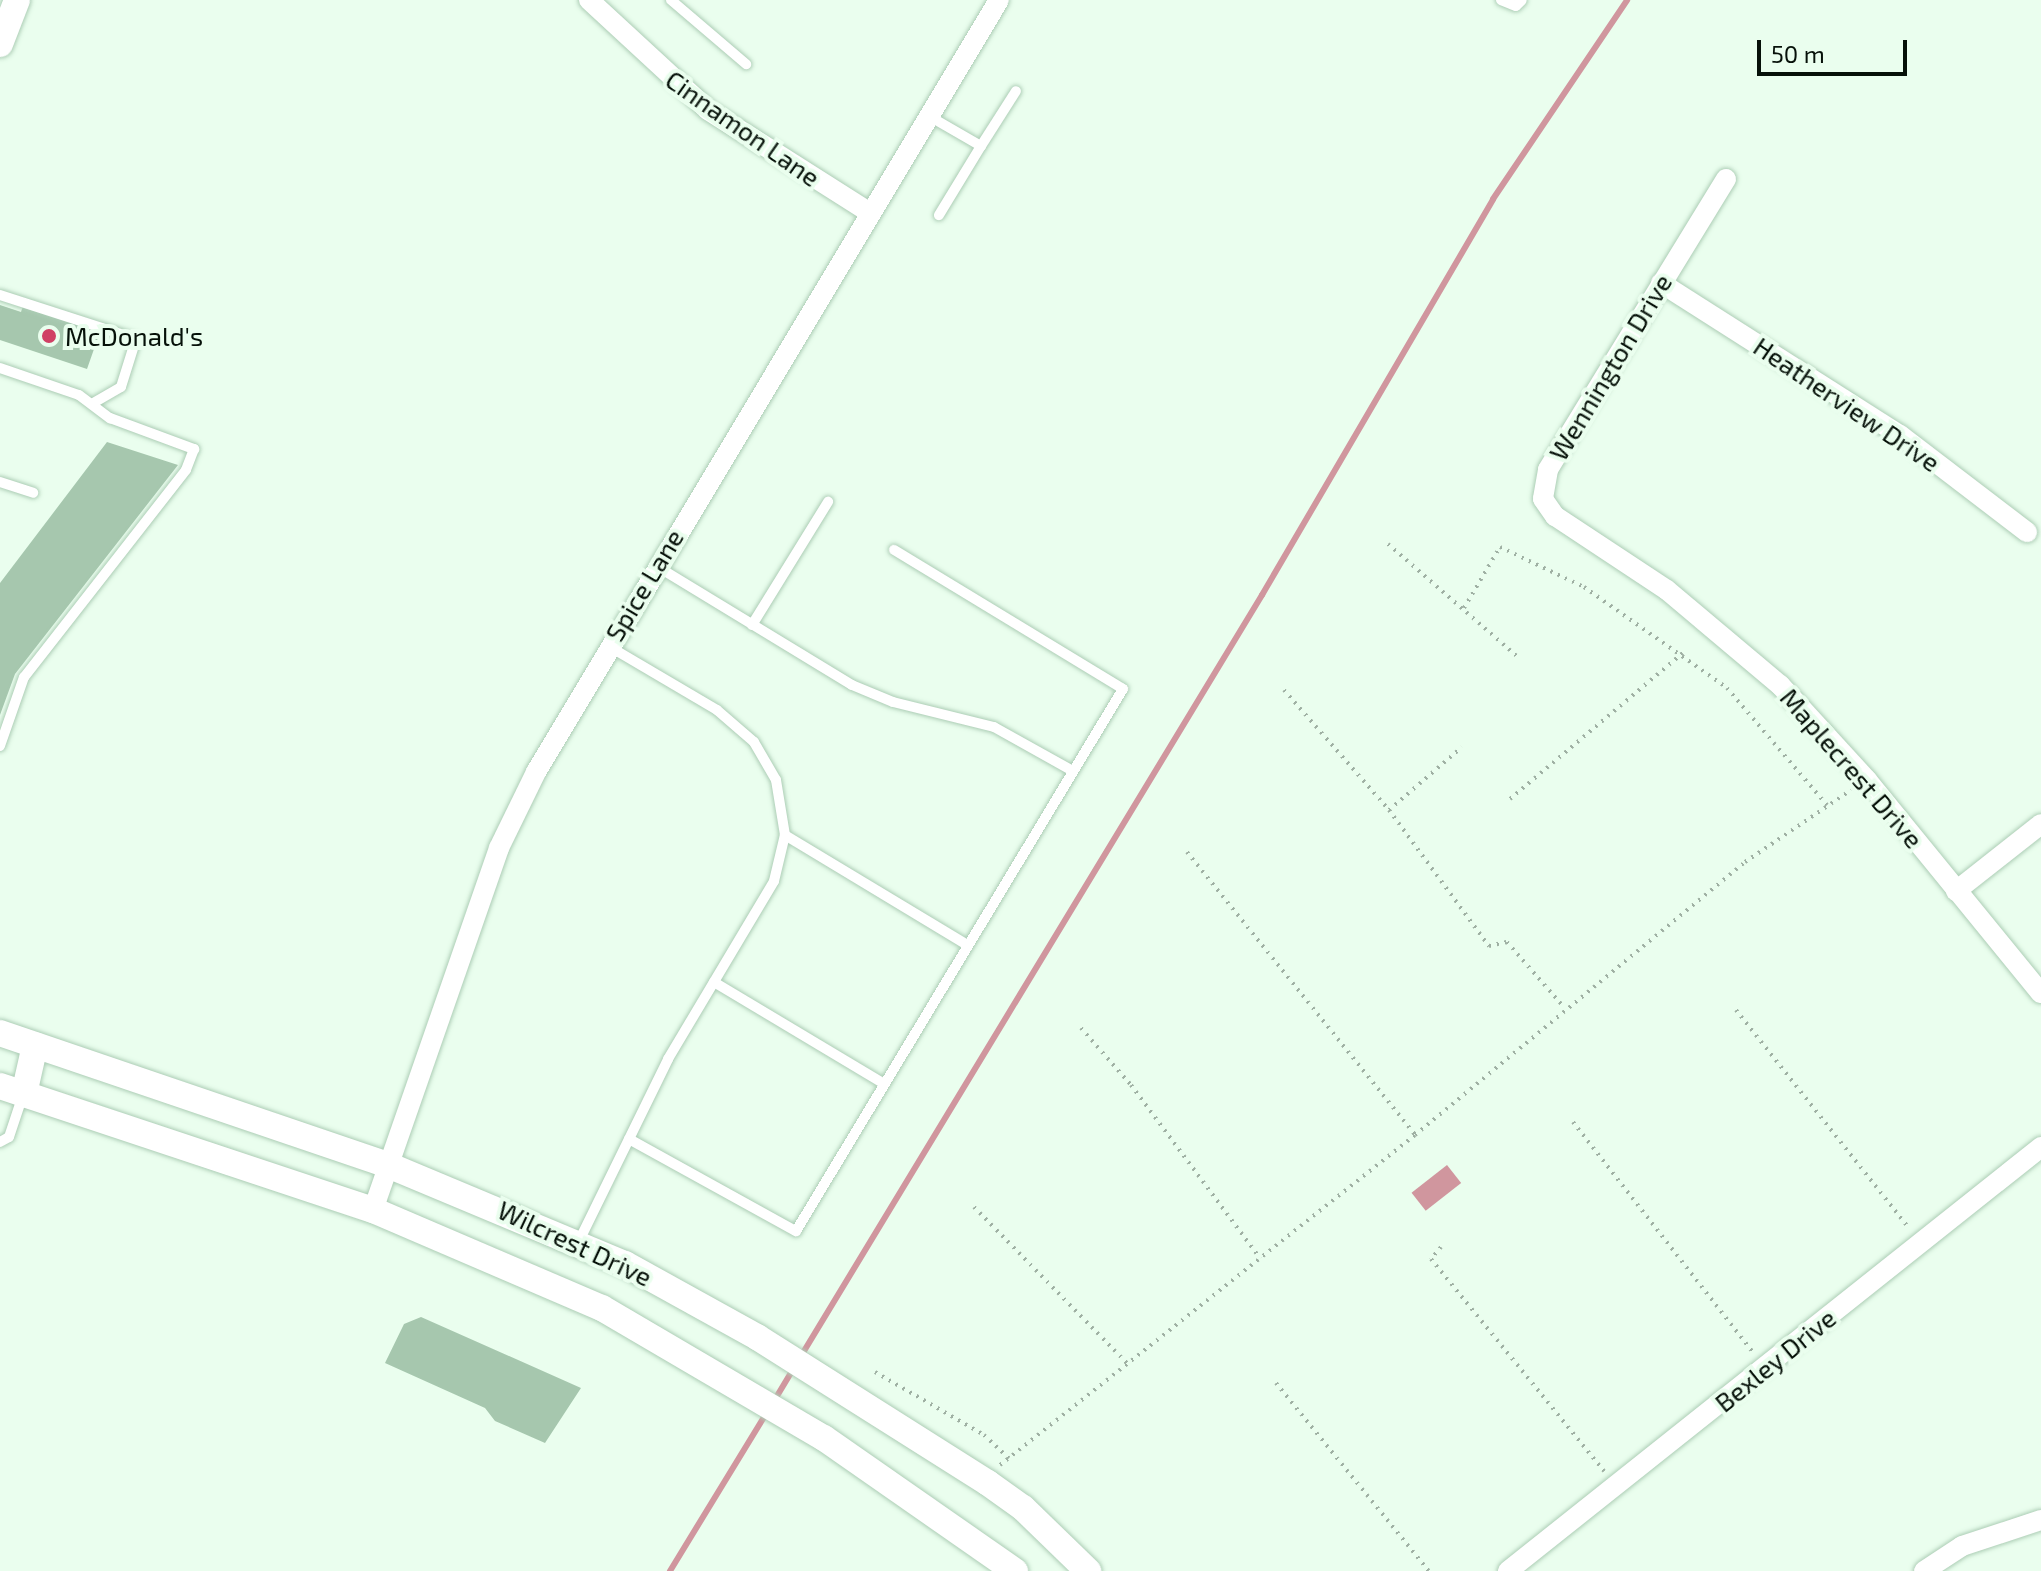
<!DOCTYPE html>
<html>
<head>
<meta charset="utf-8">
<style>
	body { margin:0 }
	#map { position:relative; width:2041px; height:1571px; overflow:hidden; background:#eafeee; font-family:"Exo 2",sans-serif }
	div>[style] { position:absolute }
	.water>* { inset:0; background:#d0969e; transform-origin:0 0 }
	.stream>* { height:6px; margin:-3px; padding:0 3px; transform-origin:3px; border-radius:3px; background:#d0969e }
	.building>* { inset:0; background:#a6c7ae }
	.path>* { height:4px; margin-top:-2px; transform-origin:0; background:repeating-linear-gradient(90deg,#9fb0a3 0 2px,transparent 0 8px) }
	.roads { filter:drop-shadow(0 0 2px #accdb5) drop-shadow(0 0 2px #accdb5) }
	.lane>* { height:10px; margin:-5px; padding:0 5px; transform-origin:5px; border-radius:5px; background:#fff }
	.street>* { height:20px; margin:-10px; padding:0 10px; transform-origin:10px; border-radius:10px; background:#fff }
	.secondary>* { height:26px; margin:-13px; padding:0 13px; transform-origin:13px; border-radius:13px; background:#fff }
	.dots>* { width:22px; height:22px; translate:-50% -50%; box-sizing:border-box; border:4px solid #eafeee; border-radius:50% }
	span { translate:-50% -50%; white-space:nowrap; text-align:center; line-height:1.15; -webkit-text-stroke:8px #eafeee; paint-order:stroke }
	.street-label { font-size:26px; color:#061109 }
	.poi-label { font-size:26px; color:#061109 }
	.left { translate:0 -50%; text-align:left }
	.scale { position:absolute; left:1757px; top:40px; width:150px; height:36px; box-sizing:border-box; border:4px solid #061109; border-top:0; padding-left:10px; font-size:24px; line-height:28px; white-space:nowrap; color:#061109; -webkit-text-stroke:6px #eafeee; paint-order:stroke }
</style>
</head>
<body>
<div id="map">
	<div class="water">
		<div style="left:1447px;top:1165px;width:23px;height:45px;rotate:52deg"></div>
	</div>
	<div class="stream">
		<div style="left:801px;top:1356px;width:890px;rotate:-58.79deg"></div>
		<div style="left:1262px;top:595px;width:458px;rotate:-59.7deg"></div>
		<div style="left:1493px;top:199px;width:240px;rotate:-56deg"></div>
		<div style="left:774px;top:1401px;width:37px;rotate:-59deg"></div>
		<div style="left:670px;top:1571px;width:184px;rotate:-58.6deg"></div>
	</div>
	<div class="building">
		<div style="clip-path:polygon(0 305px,21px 312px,23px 306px,100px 332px,87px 369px,0 340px)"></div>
		<div style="clip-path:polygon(107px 442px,178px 465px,15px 674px,0 715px,0 583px)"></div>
		<div style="clip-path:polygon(421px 1317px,581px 1388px,545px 1443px,495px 1421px,485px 1408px,385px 1363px,404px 1324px)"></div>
	</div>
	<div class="path">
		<div style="left:1388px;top:544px;width:174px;rotate:41deg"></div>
		<div style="left:1464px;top:608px;width:71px;rotate:-59.5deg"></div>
		<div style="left:1500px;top:547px;width:93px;rotate:25.5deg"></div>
		<div style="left:1584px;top:587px;width:175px;rotate:35.2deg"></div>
		<div style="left:1727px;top:688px;width:154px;rotate:49.5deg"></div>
		<div style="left:1284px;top:690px;width:159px;rotate:48.8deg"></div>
		<div style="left:1389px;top:810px;width:169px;rotate:53.7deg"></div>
		<div style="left:1489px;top:946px;width:18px;rotate:-13deg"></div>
		<div style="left:1507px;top:942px;width:86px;rotate:48.8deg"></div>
		<div style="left:1510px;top:799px;width:226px;rotate:-40.2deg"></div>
		<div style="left:1389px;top:810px;width:96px;rotate:-40.8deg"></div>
		<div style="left:1187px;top:852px;width:363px;rotate:51.1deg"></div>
		<div style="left:1736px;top:1010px;width:278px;rotate:51.6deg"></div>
		<div style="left:1081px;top:1028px;width:76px;rotate:48.7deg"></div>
		<div style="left:1131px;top:1085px;width:216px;rotate:53.3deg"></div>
		<div style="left:1573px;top:1122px;width:291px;rotate:52deg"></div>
		<div style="left:974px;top:1207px;width:219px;rotate:45.6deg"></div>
		<div style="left:1441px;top:1247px;width:16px;rotate:130deg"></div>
		<div style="left:1431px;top:1259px;width:274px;rotate:50.8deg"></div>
		<div style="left:875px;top:1372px;width:126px;rotate:30deg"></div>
		<div style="left:984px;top:1435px;width:34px;rotate:43deg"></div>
		<div style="left:1276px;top:1383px;width:242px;rotate:50.9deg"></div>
		<div style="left:1000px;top:1465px;width:530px;rotate:-38.49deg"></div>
		<div style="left:1415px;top:1135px;width:428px;rotate:-39.6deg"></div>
		<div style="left:1745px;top:862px;width:128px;rotate:-34.2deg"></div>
	</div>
	<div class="roads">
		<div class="lane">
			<div style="left:671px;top:0;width:99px;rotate:40.5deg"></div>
			<div style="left:1501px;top:0;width:16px;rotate:22deg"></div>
			<div style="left:1516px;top:6px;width:8px;rotate:-45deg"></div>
			<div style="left:929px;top:116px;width:60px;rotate:30deg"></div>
			<div style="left:981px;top:146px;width:81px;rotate:121.3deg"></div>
			<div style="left:981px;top:146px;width:65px;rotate:-57.5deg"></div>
			<div style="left:0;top:295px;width:143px;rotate:17.9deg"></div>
			<div style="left:136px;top:339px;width:50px;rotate:107.4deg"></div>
			<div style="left:121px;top:387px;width:32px;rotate:150deg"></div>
			<div style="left:0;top:368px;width:83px;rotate:18.9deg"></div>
			<div style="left:79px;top:395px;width:39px;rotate:37deg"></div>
			<div style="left:110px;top:418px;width:90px;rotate:20.3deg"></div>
			<div style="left:194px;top:449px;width:22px;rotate:111deg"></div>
			<div style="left:186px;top:470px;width:263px;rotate:128deg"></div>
			<div style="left:24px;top:677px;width:73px;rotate:109.2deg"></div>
			<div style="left:0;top:482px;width:35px;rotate:18deg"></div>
			<div style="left:658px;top:567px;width:227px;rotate:31.3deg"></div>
			<div style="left:852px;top:685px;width:44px;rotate:22.5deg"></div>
			<div style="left:893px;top:702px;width:104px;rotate:13.9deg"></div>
			<div style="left:994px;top:727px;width:90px;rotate:29.1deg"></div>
			<div style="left:752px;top:625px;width:145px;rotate:-58.3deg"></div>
			<div style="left:785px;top:835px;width:213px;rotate:31.1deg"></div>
			<div style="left:714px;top:982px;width:197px;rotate:30.9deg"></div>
			<div style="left:629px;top:1139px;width:191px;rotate:28.9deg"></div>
			<div style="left:796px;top:1231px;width:633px;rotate:-58.9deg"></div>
			<div style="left:1123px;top:689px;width:268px;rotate:-148.7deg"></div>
			<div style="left:0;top:1142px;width:10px;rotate:-29deg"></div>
			<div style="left:9px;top:1137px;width:44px;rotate:-71.6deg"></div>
			<div style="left:579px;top:1241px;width:203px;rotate:-63.9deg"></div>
			<div style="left:668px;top:1059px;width:207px;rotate:-59.2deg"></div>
			<div style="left:774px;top:881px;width:47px;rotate:-76.6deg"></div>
			<div style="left:785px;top:835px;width:56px;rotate:-99.3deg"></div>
			<div style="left:776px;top:780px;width:44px;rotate:-120.1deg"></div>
			<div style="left:754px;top:742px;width:49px;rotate:-139.1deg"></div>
			<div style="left:717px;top:710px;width:124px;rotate:-149.5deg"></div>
		</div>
		<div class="street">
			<div style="left:589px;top:0;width:162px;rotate:42.7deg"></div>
			<div style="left:708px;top:110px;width:192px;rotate:32.4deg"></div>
			<div style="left:1726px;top:179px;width:341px;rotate:121.5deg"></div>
			<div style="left:1548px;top:470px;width:29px;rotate:100deg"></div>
			<div style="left:1543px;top:499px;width:21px;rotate:55deg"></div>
			<div style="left:1555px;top:516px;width:134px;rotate:33.5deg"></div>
			<div style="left:1667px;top:590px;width:148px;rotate:40.1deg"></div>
			<div style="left:1780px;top:685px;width:129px;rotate:47.5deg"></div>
			<div style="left:1867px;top:780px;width:275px;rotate:50.8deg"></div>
			<div style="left:1661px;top:283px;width:283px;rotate:32.5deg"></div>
			<div style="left:1900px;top:435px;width:160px;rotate:37.4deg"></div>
			<div style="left:1956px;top:891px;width:108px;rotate:-38.2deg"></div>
			<div style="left:373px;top:1210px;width:383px;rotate:-70.8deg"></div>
			<div style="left:499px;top:848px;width:85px;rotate:-64deg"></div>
			<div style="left:536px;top:772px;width:900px;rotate:-59.05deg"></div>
			<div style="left:1508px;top:1571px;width:681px;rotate:-38.5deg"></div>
			<div style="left:1924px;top:1571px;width:45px;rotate:-33.3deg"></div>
			<div style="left:1962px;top:1546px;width:83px;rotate:-18.2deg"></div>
		</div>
		<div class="secondary">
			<div style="left:0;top:44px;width:47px;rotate:-68.9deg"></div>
			<div style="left:0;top:1033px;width:410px;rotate:18.8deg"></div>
			<div style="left:388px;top:1165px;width:257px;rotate:22.7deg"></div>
			<div style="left:625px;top:1264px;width:151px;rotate:28.9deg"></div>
			<div style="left:757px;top:1337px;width:273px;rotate:32.3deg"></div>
			<div style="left:988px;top:1483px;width:43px;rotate:35.5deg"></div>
			<div style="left:1023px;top:1508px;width:91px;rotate:44.1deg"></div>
			<div style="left:0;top:1086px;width:393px;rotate:18.4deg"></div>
			<div style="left:373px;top:1210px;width:249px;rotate:23.2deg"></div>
			<div style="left:602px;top:1308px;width:257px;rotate:30.4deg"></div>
			<div style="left:824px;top:1438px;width:233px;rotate:34.9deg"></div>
			<div style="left:24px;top:1094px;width:50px;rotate:-77.3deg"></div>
		</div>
	</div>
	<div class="dots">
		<div style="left:49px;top:336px;background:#d04165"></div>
	</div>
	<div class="street-label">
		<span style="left:743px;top:128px;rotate:35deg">Cinnamon Lane</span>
		<span style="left:1610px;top:367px;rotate:-59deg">Wennington Drive</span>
		<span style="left:1847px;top:404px;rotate:34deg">Heatherview Drive</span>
		<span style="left:644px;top:585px;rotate:-59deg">Spice Lane</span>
		<span style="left:1852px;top:768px;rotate:49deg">Maplecrest Drive</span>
		<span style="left:575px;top:1243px;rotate:25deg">Wilcrest Drive</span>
		<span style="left:1775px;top:1360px;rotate:-39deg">Bexley Drive</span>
	</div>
	<div class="poi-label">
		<span class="left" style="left:65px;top:336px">McDonald's</span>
	</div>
	<div class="scale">50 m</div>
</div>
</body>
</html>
